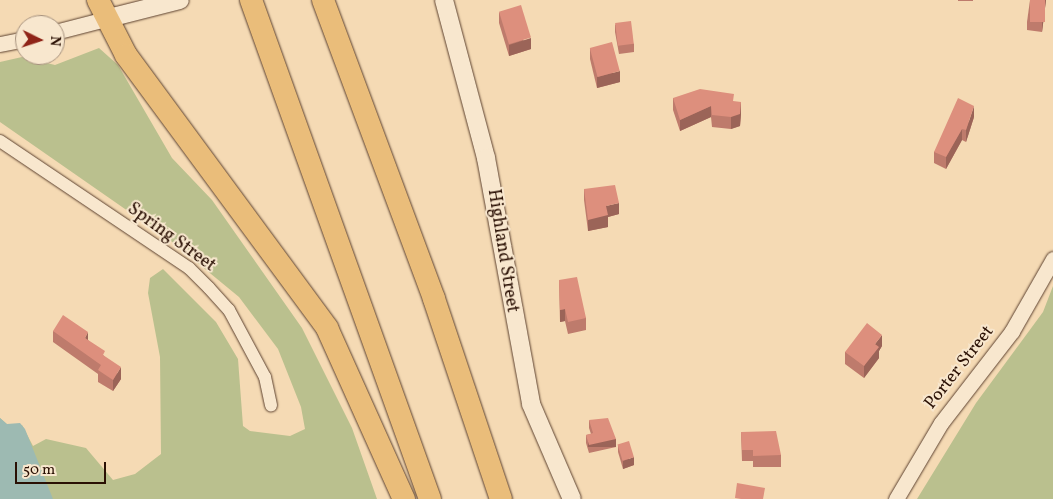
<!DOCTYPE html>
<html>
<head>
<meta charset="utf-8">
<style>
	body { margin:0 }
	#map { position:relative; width:1053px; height:499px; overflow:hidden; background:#f5dab4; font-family:Vollkorn,serif }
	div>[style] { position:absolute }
	.green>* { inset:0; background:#bac08e }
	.water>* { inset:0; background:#9dbab2 }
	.roads { filter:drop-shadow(0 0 1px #5d4230) drop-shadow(0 0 1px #5d4230) }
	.minor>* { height:12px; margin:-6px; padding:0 6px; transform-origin:6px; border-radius:6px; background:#f8e7ce }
	.tertiary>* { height:15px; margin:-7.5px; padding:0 7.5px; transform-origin:7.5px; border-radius:7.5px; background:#f8e7ce }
	.secondary>* { height:18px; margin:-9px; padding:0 9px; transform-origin:9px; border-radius:9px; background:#f8e7ce }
	.motorway>* { height:22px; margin:-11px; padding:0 11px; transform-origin:11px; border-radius:11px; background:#eabd7a }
	.wall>* { inset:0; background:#be7b6c; transform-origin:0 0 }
	.shaded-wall>* { inset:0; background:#9b6458; transform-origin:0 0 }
	.building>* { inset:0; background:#dd8f7d; transform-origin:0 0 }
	span { translate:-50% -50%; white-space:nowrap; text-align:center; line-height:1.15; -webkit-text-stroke:4px #f8e7ce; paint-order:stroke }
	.street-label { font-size:18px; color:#2a1004 }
	.north { position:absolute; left:15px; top:15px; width:50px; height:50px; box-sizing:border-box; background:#f8e7ce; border:1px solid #a6917d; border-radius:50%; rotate:94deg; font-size:14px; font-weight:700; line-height:20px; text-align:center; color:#2a1004 }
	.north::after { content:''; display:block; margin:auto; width:18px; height:22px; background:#8f2418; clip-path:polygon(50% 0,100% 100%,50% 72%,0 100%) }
	.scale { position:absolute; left:15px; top:462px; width:91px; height:22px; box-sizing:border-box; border:2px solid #2a1004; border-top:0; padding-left:6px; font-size:15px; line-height:18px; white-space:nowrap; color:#2a1004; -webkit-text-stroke:4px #f8e7ce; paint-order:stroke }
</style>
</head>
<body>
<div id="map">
	<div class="green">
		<div style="clip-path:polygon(99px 48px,118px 65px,172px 158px,212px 200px,302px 328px,352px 428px,377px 499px,0 499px,0 402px,0 418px,10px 427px,22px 425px,33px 446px,46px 439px,86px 448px,113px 480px,135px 474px,161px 454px,160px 357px,148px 293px,150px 278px,163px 269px,216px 322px,238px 359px,243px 426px,250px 431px,290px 436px,305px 429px,301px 407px,278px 349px,239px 297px,171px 241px,0 122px,0 62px,22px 57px,55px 65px)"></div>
		<div style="clip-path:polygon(1053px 286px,1053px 499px,917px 499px,976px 403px,1043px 312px)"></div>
	</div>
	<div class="water">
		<div style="clip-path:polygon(0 402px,0 418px,7px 424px,20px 423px,25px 429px,53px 499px,0 499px)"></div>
	</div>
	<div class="roads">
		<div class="minor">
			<div style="left:0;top:141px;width:228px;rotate:33.9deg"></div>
			<div style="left:189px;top:268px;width:28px;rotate:45deg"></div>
			<div style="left:209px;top:288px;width:30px;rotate:48deg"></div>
			<div style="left:229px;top:310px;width:76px;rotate:61.8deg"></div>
			<div style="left:265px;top:377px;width:29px;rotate:78deg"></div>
		</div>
		<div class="tertiary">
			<div style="left:55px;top:32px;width:52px;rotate:-14.6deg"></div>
			<div style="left:0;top:44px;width:25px;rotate:-11deg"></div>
			<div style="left:896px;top:499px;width:88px;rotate:-59.4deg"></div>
			<div style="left:941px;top:423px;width:116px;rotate:-52.3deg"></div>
			<div style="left:1012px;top:331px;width:83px;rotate:-60.3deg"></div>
		</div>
		<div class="secondary">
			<div style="left:444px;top:0;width:163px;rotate:75.1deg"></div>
			<div style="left:486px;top:158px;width:250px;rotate:79.6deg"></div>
			<div style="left:531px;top:404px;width:103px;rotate:66.7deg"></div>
			<div style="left:105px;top:19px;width:77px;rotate:-14.2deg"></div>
		</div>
		<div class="motorway">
			<div style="left:98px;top:0;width:62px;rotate:63deg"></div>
			<div style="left:126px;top:55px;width:339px;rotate:53.6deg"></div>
			<div style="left:327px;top:328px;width:188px;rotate:65.8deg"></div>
			<div style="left:251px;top:0;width:530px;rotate:70.27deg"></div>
			<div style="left:323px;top:0;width:319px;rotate:69.6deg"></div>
			<div style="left:434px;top:299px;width:211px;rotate:71.5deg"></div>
		</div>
	</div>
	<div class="wall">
		<div style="left:958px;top:0;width:15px;height:1px"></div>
		<div style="clip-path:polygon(1030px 0,1046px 0,1042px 32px,1027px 30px,1027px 22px)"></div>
		<div style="clip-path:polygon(499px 12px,531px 49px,509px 56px,499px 23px)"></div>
		<div style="clip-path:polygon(615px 24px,634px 44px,634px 52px,619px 54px,615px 32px)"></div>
		<div style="clip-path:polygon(590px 48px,620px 82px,597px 88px,590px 59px)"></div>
		<div style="clip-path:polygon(673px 98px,733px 101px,741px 114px,740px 126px,731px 129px,712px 127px,711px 117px,680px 131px,673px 110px)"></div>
		<div style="clip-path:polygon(974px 117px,966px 142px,962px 140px,946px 169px,934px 163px,934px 152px)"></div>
		<div style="clip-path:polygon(584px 189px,619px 214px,608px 217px,608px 227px,588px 231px,584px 200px)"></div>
		<div style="clip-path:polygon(559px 280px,586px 318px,586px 330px,568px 334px,565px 321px,560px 322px)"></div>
		<div style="clip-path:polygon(53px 331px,88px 340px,105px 357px,121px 379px,113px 391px,98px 382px,98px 374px,53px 342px)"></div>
		<div style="clip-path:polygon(882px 346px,879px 351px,879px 358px,864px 378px,845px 364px,845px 352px)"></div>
		<div style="clip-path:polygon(589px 420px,616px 447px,589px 453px,586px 443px,586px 435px,591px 434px,589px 428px)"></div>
		<div style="clip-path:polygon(741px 432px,781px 455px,781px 467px,753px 467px,753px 461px,742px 461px)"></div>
		<div style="clip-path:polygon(618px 445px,634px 465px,623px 469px,618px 452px)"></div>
	</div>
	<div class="shaded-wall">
		<div style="clip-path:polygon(1045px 0,1046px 0,1042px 32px,1042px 24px)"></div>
		<div style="clip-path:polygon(531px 38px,531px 49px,509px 56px,509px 45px)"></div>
		<div style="clip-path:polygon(620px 71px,620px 82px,597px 88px,597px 77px)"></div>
		<div style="clip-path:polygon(741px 102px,741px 114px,740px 126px,731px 129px,731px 117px)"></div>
		<div style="clip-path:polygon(711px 106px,711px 117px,680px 131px,680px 120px)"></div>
		<div style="clip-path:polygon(974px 106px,974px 117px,966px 142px,966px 130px)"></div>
		<div style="clip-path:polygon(962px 129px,962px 140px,946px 169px,946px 157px)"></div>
		<div style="clip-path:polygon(619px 203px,619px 214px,608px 217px,608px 227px,588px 231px,588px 220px,606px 206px)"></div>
		<div style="clip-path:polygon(565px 309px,565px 321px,560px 322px,560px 310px)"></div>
		<div style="clip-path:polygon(88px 332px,88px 344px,85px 338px)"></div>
		<div style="clip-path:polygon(882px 335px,882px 346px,879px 351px,879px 358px,864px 378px,864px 366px,875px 344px)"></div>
		<div style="clip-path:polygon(121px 367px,121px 379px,113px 391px,113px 380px)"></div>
		<div style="left:616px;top:439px;width:8px;height:28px;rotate:90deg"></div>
		<div style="clip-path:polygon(634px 457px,634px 465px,623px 469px,623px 461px)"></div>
	</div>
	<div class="building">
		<div style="left:1030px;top:0;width:15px;height:22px"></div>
		<div style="left:521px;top:5px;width:34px;height:23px;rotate:73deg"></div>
		<div style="left:631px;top:21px;width:23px;height:16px;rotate:83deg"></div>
		<div style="left:612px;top:42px;width:30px;height:23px;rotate:75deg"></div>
		<div style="clip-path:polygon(700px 89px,734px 94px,733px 101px,741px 102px,740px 114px,731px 117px,712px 115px,711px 106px,680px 120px,673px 98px)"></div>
		<div style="clip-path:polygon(958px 98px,974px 106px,966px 130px,962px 129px,946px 157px,934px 152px)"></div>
		<div style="clip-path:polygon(615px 185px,619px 203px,606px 206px,608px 215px,588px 220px,584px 189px)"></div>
		<div style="clip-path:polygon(577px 277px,586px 318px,568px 322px,565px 309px,560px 310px,559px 280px)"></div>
		<div style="clip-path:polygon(63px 315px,88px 332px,85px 338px,105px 351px,103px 355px,121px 367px,113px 380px,98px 370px,101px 365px,53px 331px)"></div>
		<div style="clip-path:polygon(867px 323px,882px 335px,875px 344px,879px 347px,864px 366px,845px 352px)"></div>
		<div style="clip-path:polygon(608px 418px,616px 439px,589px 445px,586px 435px,593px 433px,589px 420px)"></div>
		<div style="clip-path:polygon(776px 431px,781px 455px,753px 456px,753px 450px,742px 450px,741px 432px)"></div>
		<div style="left:629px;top:441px;width:17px;height:12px;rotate:73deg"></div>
		<div style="clip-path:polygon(737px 483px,765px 488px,763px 499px,741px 499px,735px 498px)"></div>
	</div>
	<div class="street-label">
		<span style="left:171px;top:238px;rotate:36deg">Spring Street</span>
		<span style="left:502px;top:251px;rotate:81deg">Highland Street</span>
		<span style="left:960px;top:368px;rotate:-52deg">Porter Street</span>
	</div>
	<div class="north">N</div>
	<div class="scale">50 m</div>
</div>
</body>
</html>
